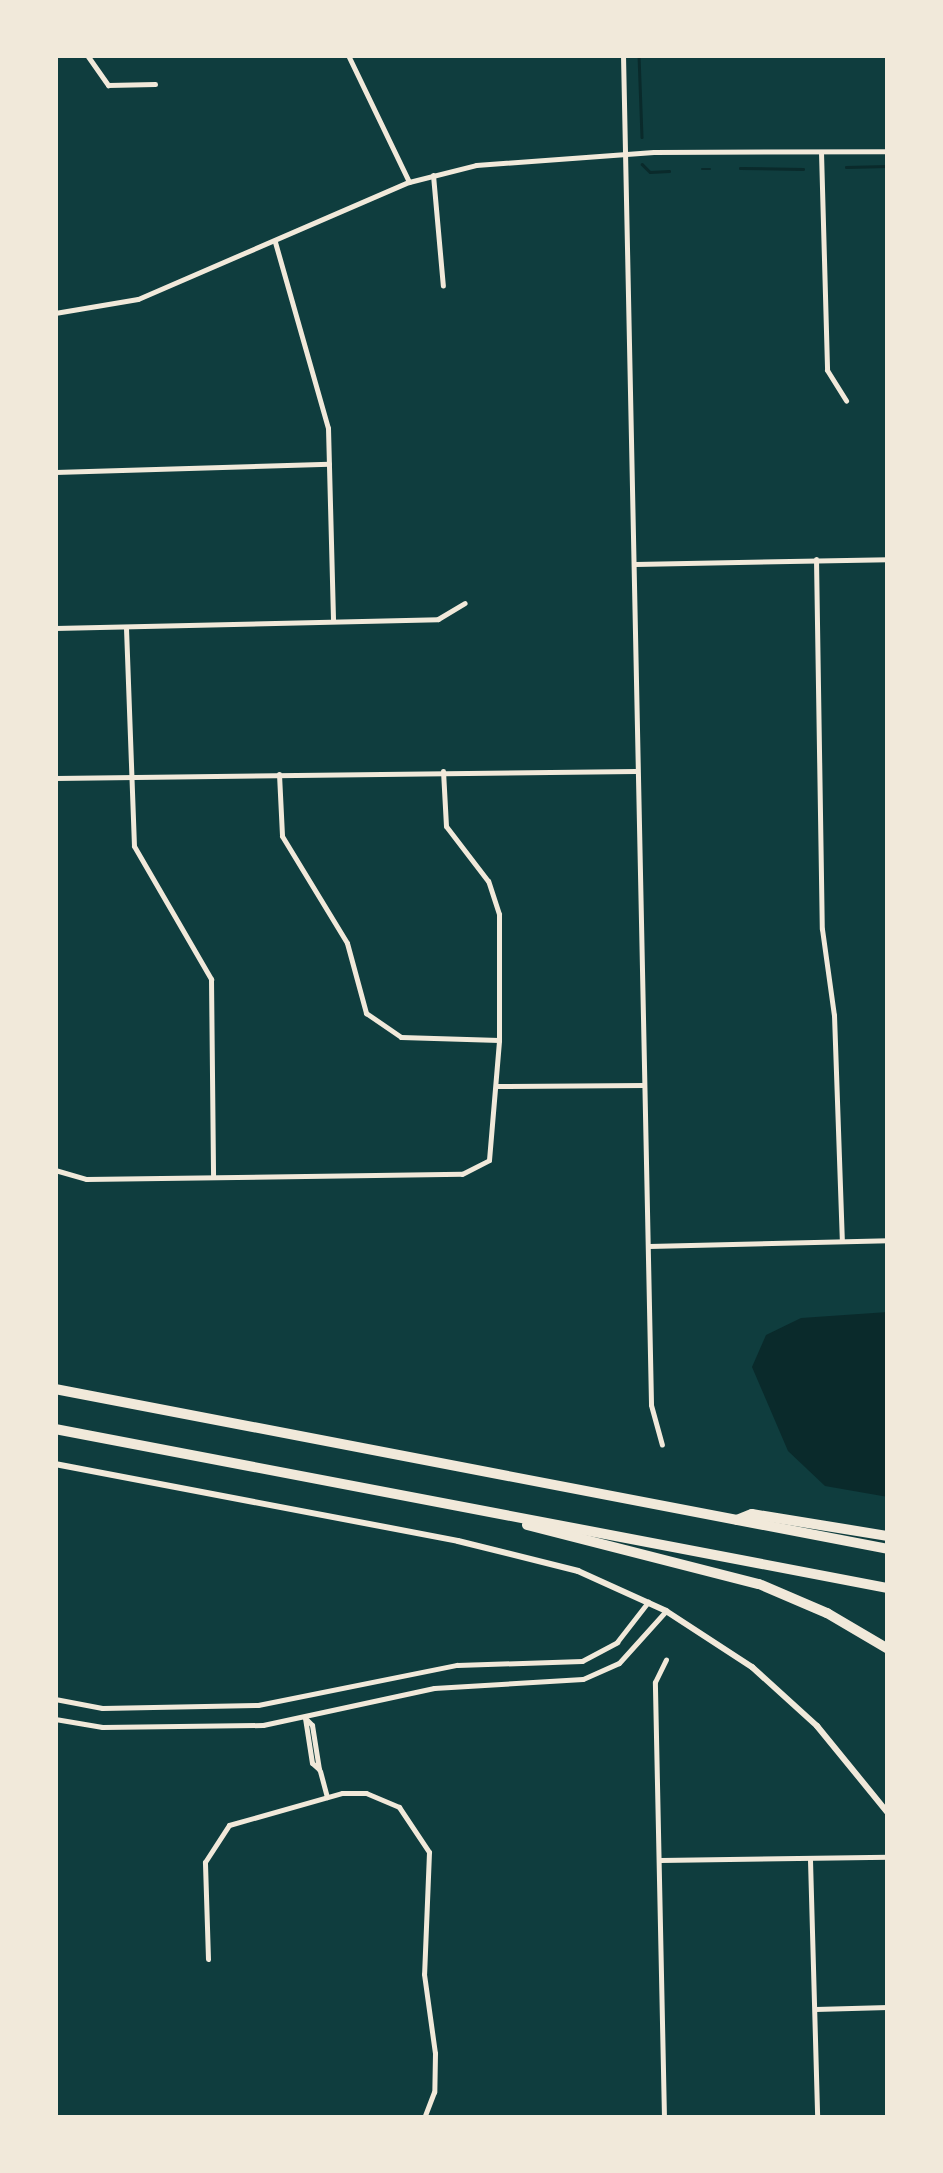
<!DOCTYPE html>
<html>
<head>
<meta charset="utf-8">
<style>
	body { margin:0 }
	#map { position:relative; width:943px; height:2173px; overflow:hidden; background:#0f3d3e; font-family:Barlow,sans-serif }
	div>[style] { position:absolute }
	.water>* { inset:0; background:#0a2a2b }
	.stream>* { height:2.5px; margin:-1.25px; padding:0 1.25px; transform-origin:1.25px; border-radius:1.25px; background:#0a2a2b }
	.minor>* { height:5px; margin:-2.5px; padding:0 2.5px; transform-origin:2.5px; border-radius:2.5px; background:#f1e9da }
	.tertiary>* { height:6px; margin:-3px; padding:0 3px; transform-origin:3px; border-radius:3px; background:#f1e9da }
	.motorway>* { height:10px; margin:-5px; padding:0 5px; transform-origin:5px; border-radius:5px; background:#f1e9da }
	span { translate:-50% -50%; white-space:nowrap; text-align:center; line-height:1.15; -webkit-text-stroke:8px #f1e9da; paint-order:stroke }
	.frame { position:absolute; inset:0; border:58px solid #f1e9da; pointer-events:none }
</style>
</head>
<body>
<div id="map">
	<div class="water">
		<div style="clip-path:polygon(888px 1312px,888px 1497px,825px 1486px,788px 1451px,752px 1367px,766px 1335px,801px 1318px)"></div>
	</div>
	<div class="stream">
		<div style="left:639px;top:55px;width:82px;rotate:87.9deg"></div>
		<div style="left:642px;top:164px;width:11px;rotate:45deg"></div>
		<div style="left:650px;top:172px;width:19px;rotate:-3deg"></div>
		<div style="left:846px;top:167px;width:42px;rotate:-1.4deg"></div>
		<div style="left:740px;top:168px;width:63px;rotate:0.9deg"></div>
		<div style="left:702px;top:169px;width:8px"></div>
	</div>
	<div class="minor">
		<div style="left:87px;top:55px;width:37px;rotate:55deg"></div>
		<div style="left:108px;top:85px;width:47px;rotate:-1.2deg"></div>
		<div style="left:348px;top:55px;width:141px;rotate:64.3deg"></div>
		<div style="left:623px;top:55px;width:1350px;rotate:88.81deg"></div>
		<div style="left:651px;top:1405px;width:41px;rotate:74.6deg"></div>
		<div style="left:821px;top:152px;width:218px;rotate:88.4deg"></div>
		<div style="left:827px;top:370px;width:36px;rotate:58deg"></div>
		<div style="left:433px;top:175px;width:111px;rotate:84.9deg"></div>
		<div style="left:275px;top:242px;width:193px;rotate:74.1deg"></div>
		<div style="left:328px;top:428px;width:193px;rotate:88.5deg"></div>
		<div style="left:55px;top:313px;width:84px;rotate:-9.6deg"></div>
		<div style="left:138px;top:299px;width:295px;rotate:-23.4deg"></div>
		<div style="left:409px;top:182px;width:69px;rotate:-14.2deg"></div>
		<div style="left:476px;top:165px;width:178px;rotate:-4.2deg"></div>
		<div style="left:654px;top:152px;width:234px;rotate:-0.2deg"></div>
		<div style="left:55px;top:472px;width:274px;rotate:-1.7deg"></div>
		<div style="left:816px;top:559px;width:370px;rotate:89.1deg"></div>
		<div style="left:822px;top:929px;width:87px;rotate:82.1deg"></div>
		<div style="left:834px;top:1015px;width:226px;rotate:88deg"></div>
		<div style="left:635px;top:564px;width:253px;rotate:-1.1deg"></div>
		<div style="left:55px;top:628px;width:383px;rotate:-1.3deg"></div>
		<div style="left:438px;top:619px;width:31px;rotate:-31deg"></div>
		<div style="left:126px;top:628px;width:218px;rotate:87.9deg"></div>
		<div style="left:134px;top:846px;width:154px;rotate:59.9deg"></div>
		<div style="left:211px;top:979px;width:196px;rotate:89.4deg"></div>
		<div style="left:279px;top:774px;width:62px;rotate:87.2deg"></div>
		<div style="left:282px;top:836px;width:125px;rotate:58.7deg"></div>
		<div style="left:347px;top:943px;width:73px;rotate:74.8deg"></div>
		<div style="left:366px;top:1013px;width:42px;rotate:34.4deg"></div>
		<div style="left:401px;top:1037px;width:98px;rotate:1.8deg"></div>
		<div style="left:55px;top:778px;width:581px;rotate:-0.69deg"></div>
		<div style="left:497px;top:1086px;width:147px;rotate:-0.4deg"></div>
		<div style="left:55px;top:1170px;width:32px;rotate:16deg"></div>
		<div style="left:86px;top:1179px;width:376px;rotate:-0.8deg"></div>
		<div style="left:462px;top:1174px;width:30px;rotate:-27deg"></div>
		<div style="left:489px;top:1160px;width:120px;rotate:-85.2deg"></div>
		<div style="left:499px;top:1040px;width:126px;rotate:-90deg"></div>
		<div style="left:499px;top:914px;width:35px;rotate:-108deg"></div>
		<div style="left:488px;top:881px;width:69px;rotate:-127.4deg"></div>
		<div style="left:446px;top:826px;width:55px;rotate:-93.1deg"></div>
		<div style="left:649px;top:1246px;width:239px;rotate:-1.4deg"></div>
		<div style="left:55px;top:1699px;width:48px;rotate:10.8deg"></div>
		<div style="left:102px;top:1708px;width:156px;rotate:-1.1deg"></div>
		<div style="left:258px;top:1705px;width:203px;rotate:-11.4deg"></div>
		<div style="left:457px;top:1665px;width:125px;rotate:-1.8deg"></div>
		<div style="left:582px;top:1661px;width:40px;rotate:-28deg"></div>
		<div style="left:617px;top:1642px;width:51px;rotate:-52.2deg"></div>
		<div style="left:305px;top:1718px;width:10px;rotate:45deg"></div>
		<div style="left:312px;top:1725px;width:45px;rotate:81deg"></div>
		<div style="left:319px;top:1769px;width:9px;rotate:-139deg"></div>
		<div style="left:312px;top:1763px;width:46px;rotate:-98.8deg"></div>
		<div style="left:55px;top:1719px;width:48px;rotate:9.7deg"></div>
		<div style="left:102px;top:1727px;width:161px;rotate:-0.7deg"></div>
		<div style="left:263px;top:1725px;width:175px;rotate:-12.2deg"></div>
		<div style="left:434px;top:1688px;width:149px;rotate:-3.5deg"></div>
		<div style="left:583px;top:1679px;width:39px;rotate:-24deg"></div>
		<div style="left:619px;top:1663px;width:69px;rotate:-48deg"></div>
		<div style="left:320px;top:1771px;width:27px;rotate:75deg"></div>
		<div style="left:660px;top:1860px;width:228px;rotate:-0.8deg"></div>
		<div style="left:810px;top:1860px;width:258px;rotate:88.4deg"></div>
		<div style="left:208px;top:1959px;width:97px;rotate:-91.8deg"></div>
		<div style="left:205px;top:1862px;width:44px;rotate:-57deg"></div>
		<div style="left:229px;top:1825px;width:117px;rotate:-15.8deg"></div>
		<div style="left:342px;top:1793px;width:24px"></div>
		<div style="left:366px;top:1793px;width:36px;rotate:23deg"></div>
		<div style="left:399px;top:1807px;width:54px;rotate:56.3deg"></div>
		<div style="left:429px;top:1852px;width:122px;rotate:92.3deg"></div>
		<div style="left:424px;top:1974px;width:80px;rotate:82.1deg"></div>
		<div style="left:435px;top:2053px;width:39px;rotate:91deg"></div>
		<div style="left:434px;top:2092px;width:28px;rotate:111deg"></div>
		<div style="left:815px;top:2009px;width:73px;rotate:-1.6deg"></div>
		<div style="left:664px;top:2118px;width:436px;rotate:-91.2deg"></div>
		<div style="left:655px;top:1682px;width:25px;rotate:-64deg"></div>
	</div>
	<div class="tertiary">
		<div style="left:55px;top:1464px;width:410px;rotate:10.8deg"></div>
		<div style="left:458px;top:1541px;width:124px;rotate:14deg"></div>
		<div style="left:578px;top:1571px;width:97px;rotate:24.4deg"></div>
		<div style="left:666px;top:1611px;width:103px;rotate:33.1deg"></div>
		<div style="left:752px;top:1667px;width:88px;rotate:42.2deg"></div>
		<div style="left:817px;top:1726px;width:112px;rotate:50.8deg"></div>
	</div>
	<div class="motorway">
		<div style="left:55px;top:1389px;width:848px;rotate:10.87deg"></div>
		<div style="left:55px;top:1429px;width:848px;rotate:10.81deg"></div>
		<div style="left:737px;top:1520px;width:16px;rotate:-22deg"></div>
		<div style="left:752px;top:1514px;width:138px;rotate:9.2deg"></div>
		<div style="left:527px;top:1525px;width:239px;rotate:14.3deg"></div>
		<div style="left:759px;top:1584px;width:74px;rotate:23.1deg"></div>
		<div style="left:827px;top:1613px;width:71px;rotate:30.5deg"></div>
	</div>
	<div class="frame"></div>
</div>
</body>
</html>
